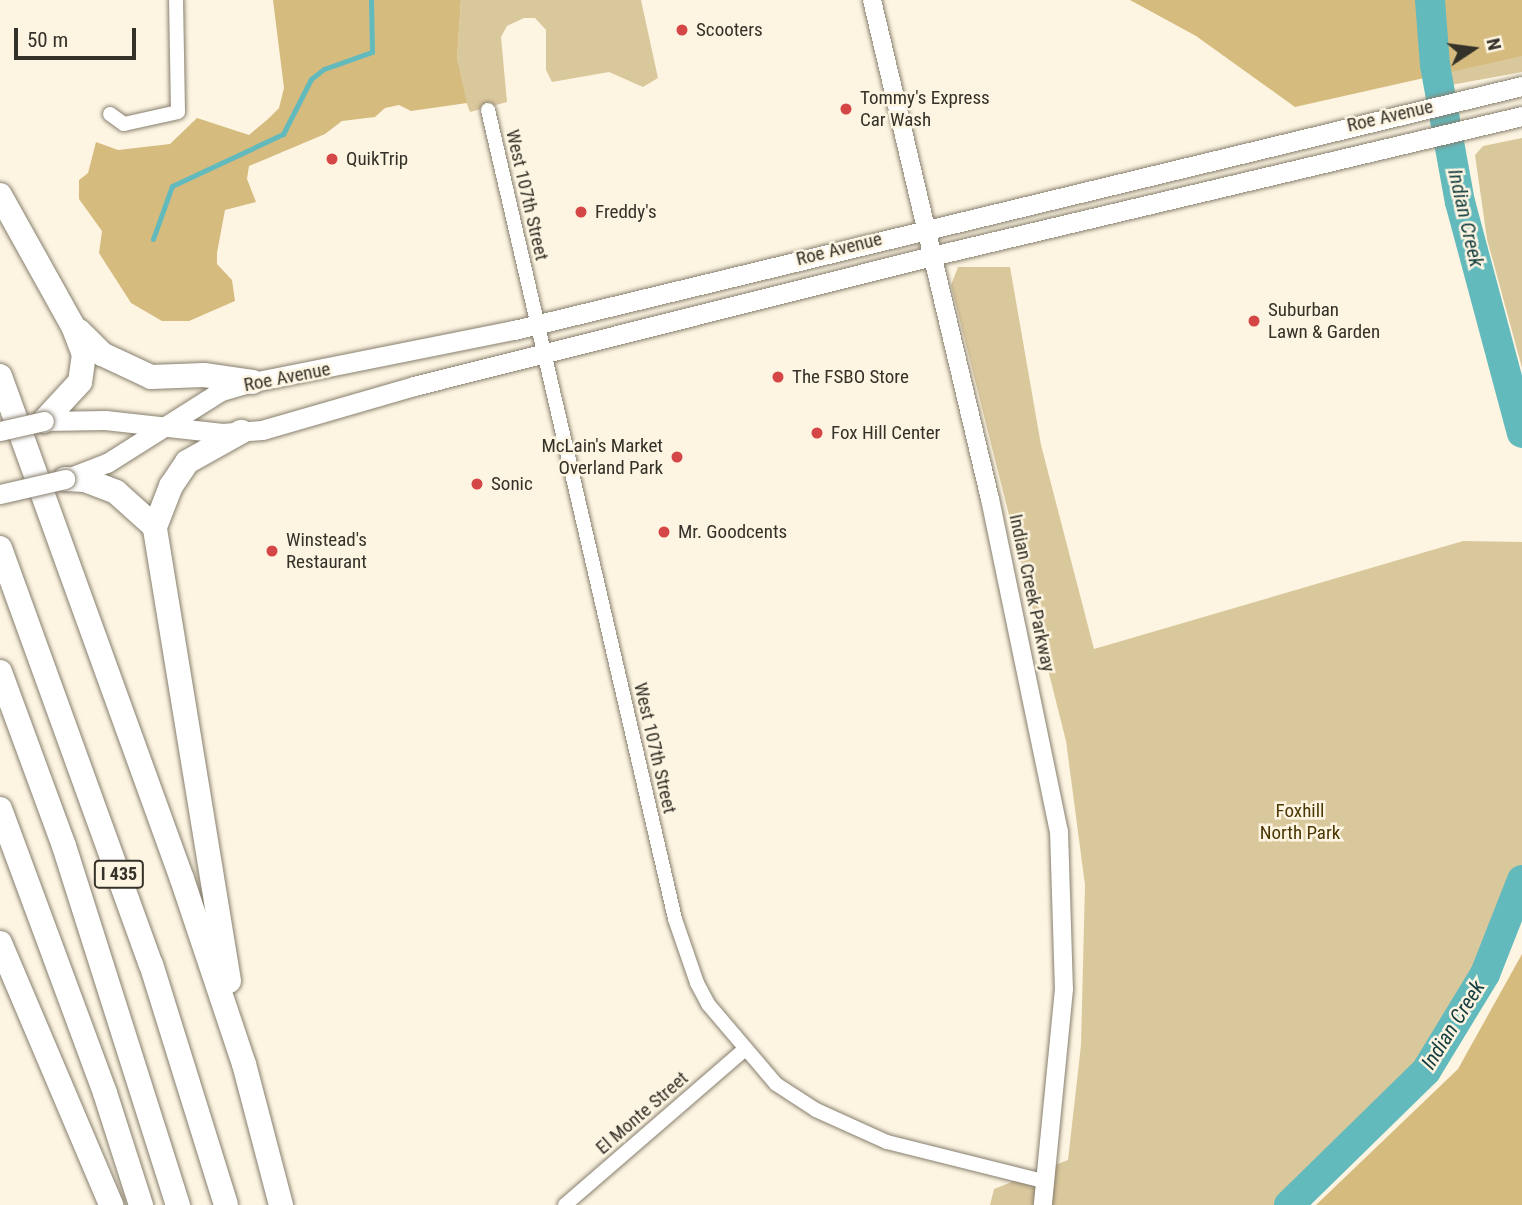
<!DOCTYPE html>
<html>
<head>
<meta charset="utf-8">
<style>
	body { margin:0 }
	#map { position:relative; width:1522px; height:1205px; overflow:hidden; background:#fdf5e2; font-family:"Roboto Condensed",sans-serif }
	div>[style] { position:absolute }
	.green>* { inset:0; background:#dac89d }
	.forest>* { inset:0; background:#d6bb7f }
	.stream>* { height:5px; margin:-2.5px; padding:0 2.5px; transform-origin:2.5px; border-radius:2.5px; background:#62babd }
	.river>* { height:30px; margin:-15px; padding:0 15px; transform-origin:15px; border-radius:15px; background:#62babd }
	.roads { filter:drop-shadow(0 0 2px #877f6e) drop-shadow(0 0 2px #877f6e) }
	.minor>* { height:14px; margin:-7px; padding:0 7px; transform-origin:7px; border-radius:7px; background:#fff }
	.tertiary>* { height:18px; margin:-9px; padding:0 9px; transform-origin:9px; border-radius:9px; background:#fff }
	.secondary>* { height:19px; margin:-9.5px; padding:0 9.5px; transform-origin:9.5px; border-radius:9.5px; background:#fff }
	.motorway>* { height:24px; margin:-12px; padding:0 12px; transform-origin:12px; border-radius:12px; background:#fff }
	.bridges { filter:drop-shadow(0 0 2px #877f6e) drop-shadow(0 0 2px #877f6e) }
	.secondary-bridge>* { height:19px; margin:-9.5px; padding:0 9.5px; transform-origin:9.5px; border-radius:9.5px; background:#fff }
	.dots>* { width:19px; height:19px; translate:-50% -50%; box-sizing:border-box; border:4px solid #fdf5e2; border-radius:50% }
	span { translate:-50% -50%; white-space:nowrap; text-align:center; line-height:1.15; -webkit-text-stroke:5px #fdf5e2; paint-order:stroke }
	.shield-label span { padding:2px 5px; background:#fdf5e2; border:2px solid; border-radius:5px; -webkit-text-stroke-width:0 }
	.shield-label { font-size:18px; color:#343129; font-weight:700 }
	.poi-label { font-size:19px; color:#343129 }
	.left { translate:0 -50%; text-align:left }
	.right { translate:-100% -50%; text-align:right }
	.street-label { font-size:19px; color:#343129 }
	.park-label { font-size:19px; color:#4b3805 }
	.water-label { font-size:21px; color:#143d3f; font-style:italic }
	.north { position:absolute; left:1438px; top:14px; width:70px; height:70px; -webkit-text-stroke:5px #fdf5e2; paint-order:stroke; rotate:77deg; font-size:19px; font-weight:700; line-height:28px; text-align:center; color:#343129 }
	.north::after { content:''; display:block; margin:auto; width:24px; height:32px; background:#343129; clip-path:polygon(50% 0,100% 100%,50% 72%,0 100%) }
	.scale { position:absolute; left:14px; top:28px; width:122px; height:32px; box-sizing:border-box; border:4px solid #343129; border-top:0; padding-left:9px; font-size:21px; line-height:24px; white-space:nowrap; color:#343129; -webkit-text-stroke:5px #fdf5e2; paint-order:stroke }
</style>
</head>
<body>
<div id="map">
	<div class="green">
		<div style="clip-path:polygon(461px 0,641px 0,658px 78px,643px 87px,609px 72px,552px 82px,546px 70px,546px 30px,535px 18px,524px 18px,507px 26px,501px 37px,507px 102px,470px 112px,459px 83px,457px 59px)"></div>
		<div style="clip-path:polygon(1453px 0,1522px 0,1522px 72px,1451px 85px)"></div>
		<div style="clip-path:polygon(1522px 138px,1522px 368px,1487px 239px,1475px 155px,1483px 146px)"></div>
		<div style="clip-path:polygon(958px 267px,1010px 267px,1041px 445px,1094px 649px,1463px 541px,1522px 542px,1522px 880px,1485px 974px,1426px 1071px,1289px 1205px,990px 1205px,994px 1189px,1068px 1160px,1081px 1045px,1085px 885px,1066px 741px,951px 285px)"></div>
	</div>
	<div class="forest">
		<div style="clip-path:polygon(273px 0,461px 0,457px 59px,467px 103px,411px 111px,399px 105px,385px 108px,375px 117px,342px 121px,325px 134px,249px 166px,247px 179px,256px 202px,225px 210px,217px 253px,217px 264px,232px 280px,235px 301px,189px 321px,162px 321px,131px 303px,99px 253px,102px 231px,79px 199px,79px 180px,88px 173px,96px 142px,118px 150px,170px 144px,197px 118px,249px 135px,268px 119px,279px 108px,284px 88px)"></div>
		<div style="clip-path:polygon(1130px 0,1522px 0,1522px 56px,1295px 107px,1196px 36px)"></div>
		<div style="clip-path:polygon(1522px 954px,1522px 1205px,1316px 1205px,1458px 1069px)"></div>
	</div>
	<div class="stream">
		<div style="left:153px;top:239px;width:56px;rotate:-70.3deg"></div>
		<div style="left:172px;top:186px;width:123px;rotate:-25.1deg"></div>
		<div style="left:283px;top:134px;width:62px;rotate:-63deg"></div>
		<div style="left:311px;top:79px;width:16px;rotate:-38deg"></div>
		<div style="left:324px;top:69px;width:51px;rotate:-19.5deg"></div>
		<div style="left:372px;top:52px;width:52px;rotate:-91.1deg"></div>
	</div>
	<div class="river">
		<div style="left:1430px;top:0;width:65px;rotate:85.6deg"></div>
		<div style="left:1435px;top:65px;width:139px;rotate:79.7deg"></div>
		<div style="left:1460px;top:202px;width:239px;rotate:75deg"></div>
		<div style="left:1289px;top:1205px;width:192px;rotate:-44.4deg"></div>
		<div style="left:1426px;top:1071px;width:114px;rotate:-58.7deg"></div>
		<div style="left:1485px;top:974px;width:101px;rotate:-68.5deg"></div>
	</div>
	<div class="roads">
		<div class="minor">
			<div style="left:488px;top:110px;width:830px;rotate:76.98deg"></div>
			<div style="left:675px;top:919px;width:68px;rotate:71deg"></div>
			<div style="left:697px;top:983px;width:24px;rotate:62deg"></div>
			<div style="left:708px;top:1004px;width:105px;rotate:49.6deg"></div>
			<div style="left:776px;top:1084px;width:48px;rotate:33deg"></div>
			<div style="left:816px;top:1110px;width:78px;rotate:24.3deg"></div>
			<div style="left:887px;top:1142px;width:165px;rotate:14deg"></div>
			<div style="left:110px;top:114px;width:17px;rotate:36deg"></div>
			<div style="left:124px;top:124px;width:55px;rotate:-12.5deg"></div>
			<div style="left:178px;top:112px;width:112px;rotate:-91deg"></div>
			<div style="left:565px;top:1205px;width:238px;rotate:-40.9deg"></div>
		</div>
		<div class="tertiary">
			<div style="left:872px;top:0;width:513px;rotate:76.7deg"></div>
			<div style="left:990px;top:499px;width:339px;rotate:78.3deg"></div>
			<div style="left:1059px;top:831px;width:158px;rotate:88.2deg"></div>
			<div style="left:1064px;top:989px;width:217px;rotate:95.6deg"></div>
		</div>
		<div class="secondary">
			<div style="left:44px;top:421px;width:61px;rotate:-0.9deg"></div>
			<div style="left:105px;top:420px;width:118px;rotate:6.3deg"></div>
			<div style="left:222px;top:433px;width:40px;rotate:-4.3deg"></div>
			<div style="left:262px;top:430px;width:158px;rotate:-16.1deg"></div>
			<div style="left:414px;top:386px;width:534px;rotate:-14.09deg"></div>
			<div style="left:932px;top:256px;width:606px;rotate:-13.35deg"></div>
			<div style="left:70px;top:477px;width:40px;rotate:-21deg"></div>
			<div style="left:107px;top:463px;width:135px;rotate:-32.3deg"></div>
			<div style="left:221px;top:391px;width:33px;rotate:-16deg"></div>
			<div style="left:253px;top:382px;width:266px;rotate:-11.3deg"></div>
			<div style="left:514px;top:330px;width:1037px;rotate:-13.61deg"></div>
		</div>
		<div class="motorway">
			<div style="left:0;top:195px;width:150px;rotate:60.9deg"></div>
			<div style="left:73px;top:326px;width:30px;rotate:69deg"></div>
			<div style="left:84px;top:354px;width:28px;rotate:98deg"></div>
			<div style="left:80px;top:382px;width:53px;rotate:132.7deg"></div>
			<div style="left:79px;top:331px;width:33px;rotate:45deg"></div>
			<div style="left:102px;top:354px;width:54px;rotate:25.1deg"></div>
			<div style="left:151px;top:377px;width:53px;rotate:-2.2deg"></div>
			<div style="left:204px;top:375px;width:49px;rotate:8.1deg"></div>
			<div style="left:0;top:376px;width:535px;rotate:70.11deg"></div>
			<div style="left:182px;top:879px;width:195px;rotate:71.5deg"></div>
			<div style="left:244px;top:1064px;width:146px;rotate:75.3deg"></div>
			<div style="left:65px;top:479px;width:20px;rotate:3deg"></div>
			<div style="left:85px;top:480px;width:33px;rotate:21deg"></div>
			<div style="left:116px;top:492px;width:52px;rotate:41.9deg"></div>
			<div style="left:0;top:548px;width:443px;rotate:70.1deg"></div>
			<div style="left:151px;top:964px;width:252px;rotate:72.7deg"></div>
			<div style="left:0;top:672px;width:185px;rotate:69.8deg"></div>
			<div style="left:64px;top:846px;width:377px;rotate:72.4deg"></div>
			<div style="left:0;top:809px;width:303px;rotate:69.7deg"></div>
			<div style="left:105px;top:1093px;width:118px;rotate:72.2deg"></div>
			<div style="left:0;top:943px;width:285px;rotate:67deg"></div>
			<div style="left:229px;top:981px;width:460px;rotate:-99.3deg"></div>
			<div style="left:155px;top:527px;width:44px;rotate:-68.7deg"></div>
			<div style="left:171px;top:486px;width:29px;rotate:-56deg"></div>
			<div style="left:187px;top:462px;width:62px;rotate:-29.1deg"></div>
		</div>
	</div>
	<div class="bridges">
		<div class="secondary-bridge">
			<div style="left:0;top:431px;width:45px;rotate:-12.8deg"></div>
			<div style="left:0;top:494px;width:67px;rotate:-13deg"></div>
		</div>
	</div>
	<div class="dots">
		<div style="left:682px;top:30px;background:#d54646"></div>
		<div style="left:846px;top:109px;background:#d54646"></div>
		<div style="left:332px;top:159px;background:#d54646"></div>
		<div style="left:581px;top:212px;background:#d54646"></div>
		<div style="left:1254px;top:321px;background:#d54646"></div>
		<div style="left:778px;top:377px;background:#d54646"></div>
		<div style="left:817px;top:433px;background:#d54646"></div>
		<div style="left:677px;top:457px;background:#d54646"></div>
		<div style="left:477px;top:484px;background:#d54646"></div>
		<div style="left:664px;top:532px;background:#d54646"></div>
		<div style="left:272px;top:551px;background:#d54646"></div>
	</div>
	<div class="shield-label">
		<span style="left:119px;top:874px">I 435</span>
	</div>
	<div class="poi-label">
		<span class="left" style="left:696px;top:30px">Scooters</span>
		<span class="left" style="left:860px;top:109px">Tommy's Express<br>Car Wash</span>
		<span class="left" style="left:346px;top:159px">QuikTrip</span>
		<span class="left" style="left:595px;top:212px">Freddy's</span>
		<span class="left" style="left:1268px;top:321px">Suburban<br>Lawn &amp; Garden</span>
		<span class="left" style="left:792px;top:377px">The FSBO Store</span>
		<span class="left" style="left:831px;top:433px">Fox Hill Center</span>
		<span class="right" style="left:663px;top:457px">McLain's Market<br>Overland Park</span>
		<span class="left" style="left:491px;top:484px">Sonic</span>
		<span class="left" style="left:678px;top:532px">Mr. Goodcents</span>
		<span class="left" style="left:286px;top:551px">Winstead's<br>Restaurant</span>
	</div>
	<div class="street-label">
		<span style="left:1390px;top:116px;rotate:-13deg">Roe Avenue</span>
		<span style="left:527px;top:195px;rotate:77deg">West 107th Street</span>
		<span style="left:839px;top:249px;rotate:-14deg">Roe Avenue</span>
		<span style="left:287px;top:377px;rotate:-11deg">Roe Avenue</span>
		<span style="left:1032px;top:593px;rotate:78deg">Indian Creek Parkway</span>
		<span style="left:655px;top:748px;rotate:77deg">West 107th Street</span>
		<span style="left:642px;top:1113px;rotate:-41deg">El Monte Street</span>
	</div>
	<div class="park-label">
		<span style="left:1300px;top:822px">Foxhill<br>North Park</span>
	</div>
	<div class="water-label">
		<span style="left:1466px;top:218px;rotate:77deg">Indian Creek</span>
		<span style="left:1453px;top:1025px;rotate:-58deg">Indian Creek</span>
	</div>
	<div class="north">N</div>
	<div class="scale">50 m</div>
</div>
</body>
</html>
